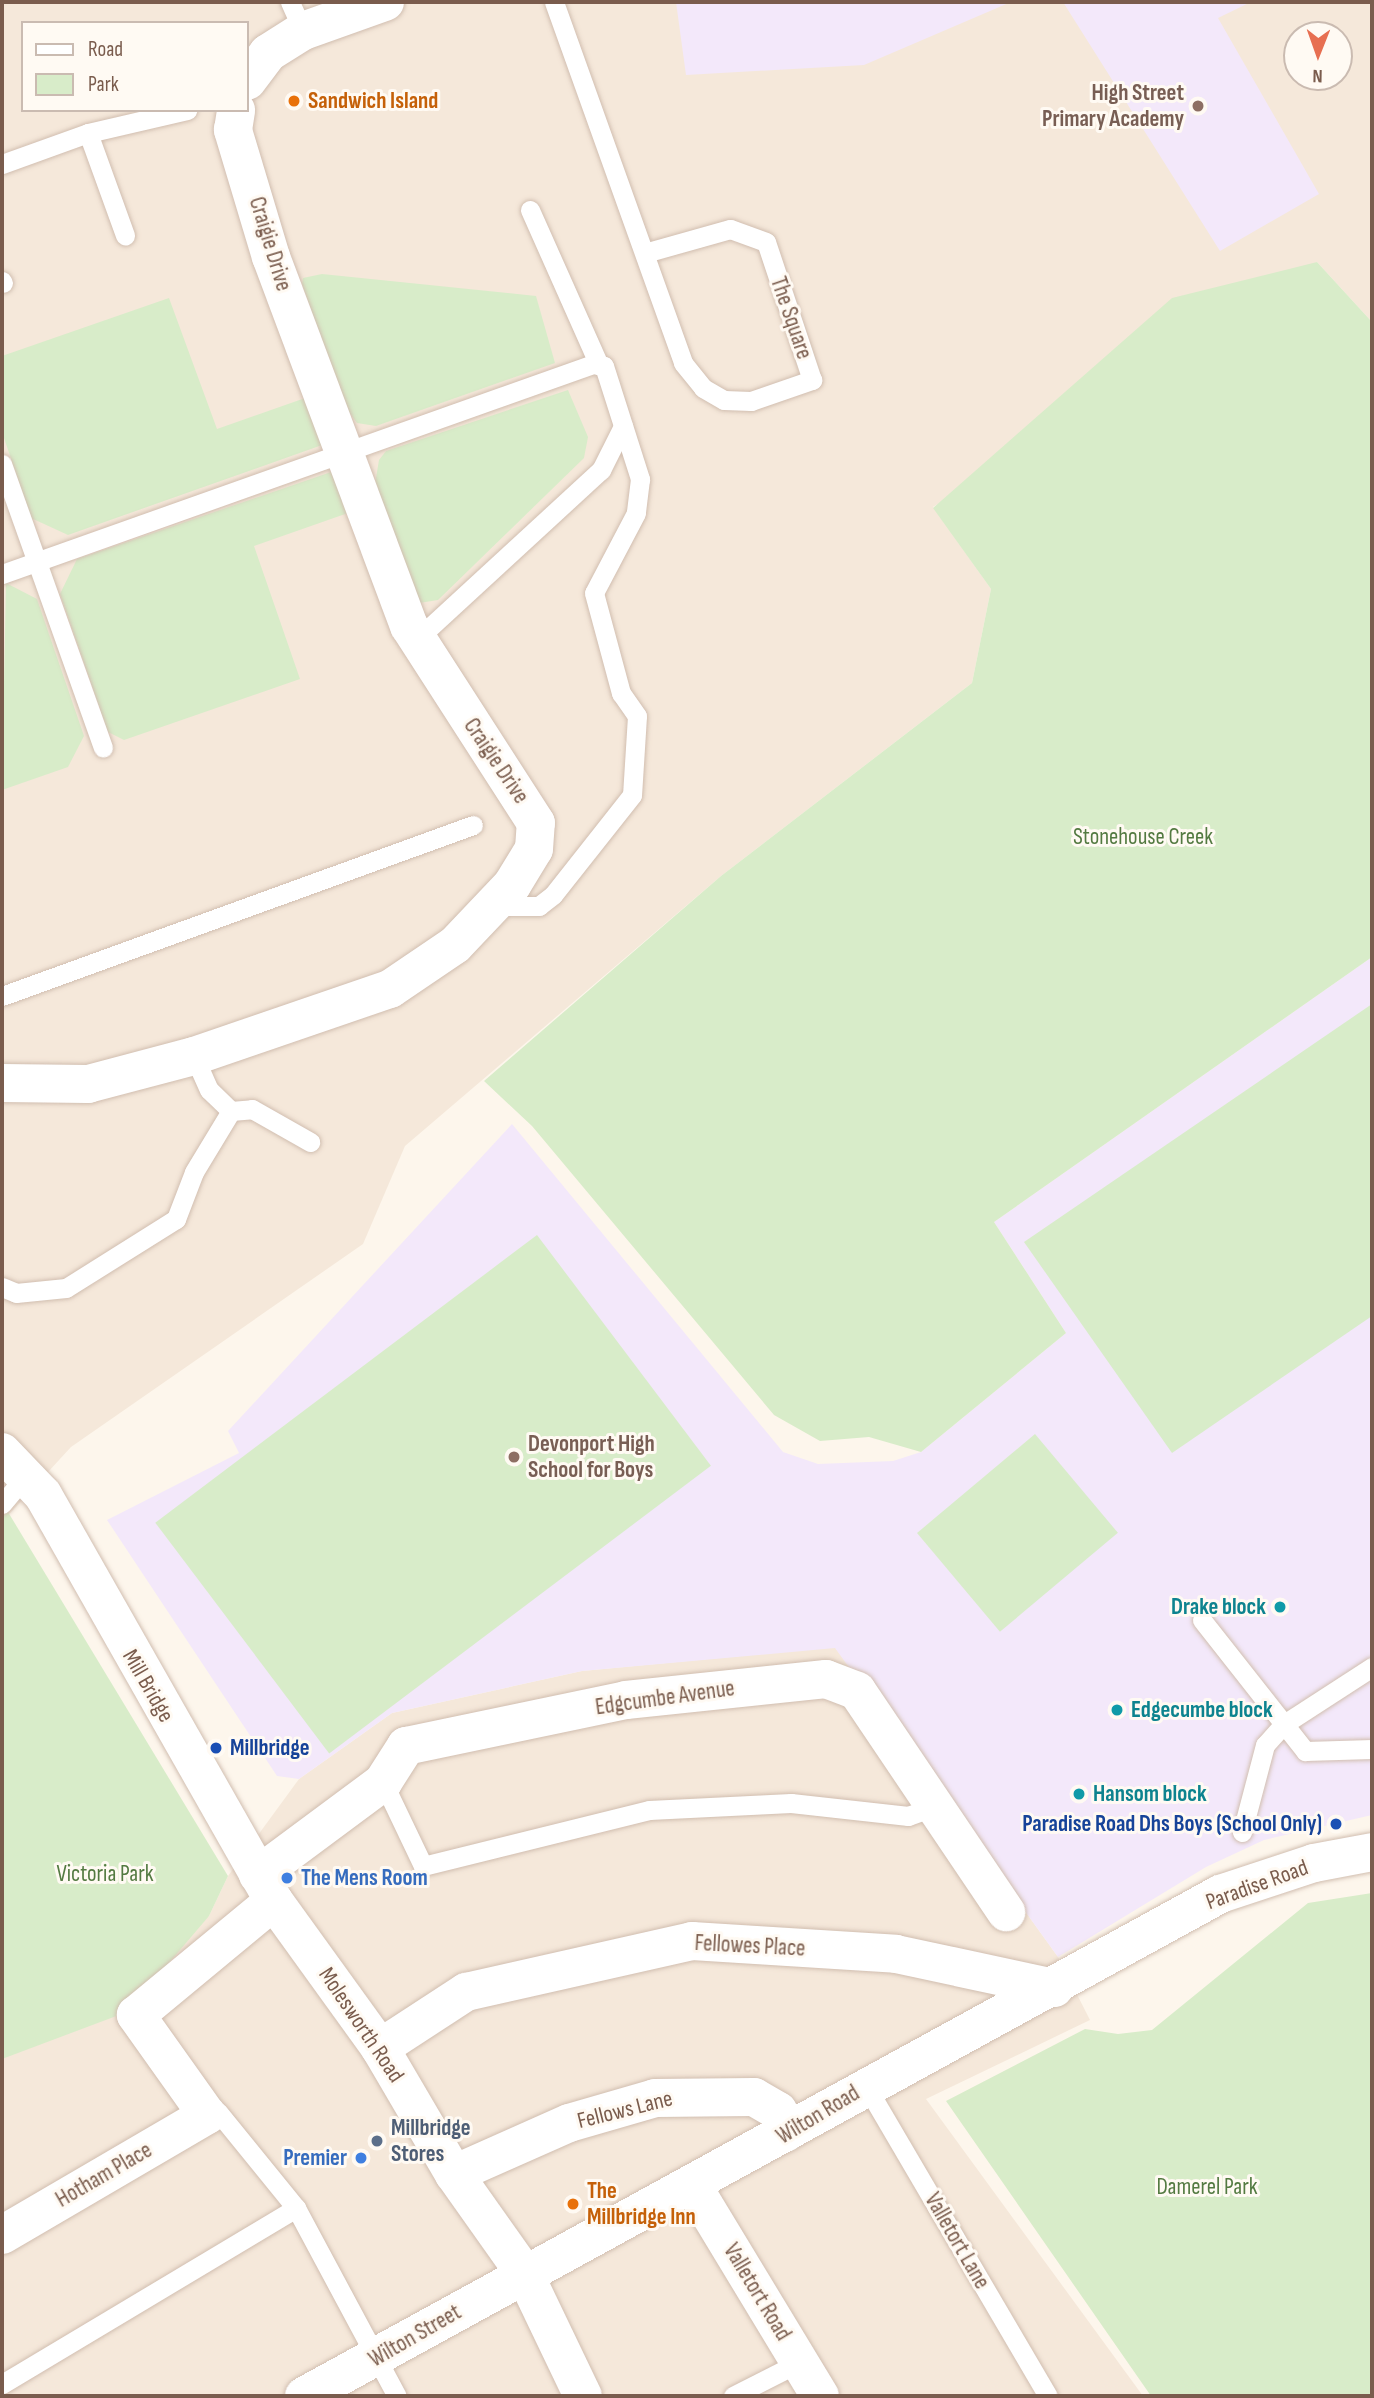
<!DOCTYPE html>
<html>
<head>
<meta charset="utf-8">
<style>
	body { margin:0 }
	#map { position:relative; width:1374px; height:2398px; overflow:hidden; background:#fdf6ec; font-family:"Sofia Sans Condensed",sans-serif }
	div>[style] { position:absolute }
	.residential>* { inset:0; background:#f5e8da }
	.education>* { inset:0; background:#f3e8fa }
	.green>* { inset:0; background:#d8ecc9; transform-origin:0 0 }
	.roads { filter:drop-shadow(0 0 2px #d1beb0) drop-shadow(0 0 2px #d1beb0) }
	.service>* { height:19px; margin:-9.5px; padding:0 9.5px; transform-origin:9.5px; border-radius:9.5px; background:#fff }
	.minor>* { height:38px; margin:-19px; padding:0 19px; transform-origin:19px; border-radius:19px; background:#fff }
	.tertiary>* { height:38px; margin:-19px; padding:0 19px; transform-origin:19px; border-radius:19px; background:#fff }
	.dots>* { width:19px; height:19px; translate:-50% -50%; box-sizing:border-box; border:4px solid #fffaf3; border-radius:50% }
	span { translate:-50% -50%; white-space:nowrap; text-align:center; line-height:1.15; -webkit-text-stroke:6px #fffaf3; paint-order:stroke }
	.education-label { font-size:23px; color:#785e54; font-weight:700 }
	.right { translate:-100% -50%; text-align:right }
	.left { translate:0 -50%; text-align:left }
	.food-label { font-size:23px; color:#c56008; font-weight:700 }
	.street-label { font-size:23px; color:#7a5c4d }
	.park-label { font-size:23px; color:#537a41 }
	.culture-label { font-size:23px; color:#0d838f; font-weight:700 }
	.transit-label { font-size:23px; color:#164399; font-weight:700 }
	.shop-label { font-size:23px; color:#366cbe; font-weight:700 }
	.service-label { font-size:23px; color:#4e5e75; font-weight:700 }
	.frame { position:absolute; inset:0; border:4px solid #7a5c4d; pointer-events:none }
	.legend { position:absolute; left:21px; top:21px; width:228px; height:91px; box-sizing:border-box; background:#fffaf3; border:2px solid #cabbb1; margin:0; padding:9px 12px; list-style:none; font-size:21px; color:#7a5c4d }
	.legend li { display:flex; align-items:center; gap:14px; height:35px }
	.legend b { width:35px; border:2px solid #cabbb1 }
	.north { position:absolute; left:1283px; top:21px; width:70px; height:70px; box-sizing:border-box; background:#fffaf3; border:2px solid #cabbb1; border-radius:50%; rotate:181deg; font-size:19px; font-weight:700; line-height:28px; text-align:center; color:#7a5c4d }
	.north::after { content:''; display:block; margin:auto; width:24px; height:32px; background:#e76f51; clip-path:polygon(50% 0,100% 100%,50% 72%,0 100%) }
</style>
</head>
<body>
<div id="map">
	<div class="residential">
		<div style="clip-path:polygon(evenodd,2px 2px,1372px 2px,1372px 322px,1317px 262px,933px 507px,991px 589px,972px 683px,721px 876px,405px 1146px,363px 1244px,71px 1447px,2px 1522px,2px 2px,23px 23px,247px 23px,247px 110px,23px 110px,23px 23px,2px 2px,1297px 35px,1339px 35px,1339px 77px,1297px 77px,1297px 35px)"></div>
		<div style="clip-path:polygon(835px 1647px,1058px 1957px,1090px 2020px,926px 2099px,1143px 2396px,2px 2396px,2px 2059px,209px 1916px,228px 1876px,299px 1779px,392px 1713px,582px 1671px)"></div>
	</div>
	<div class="education">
		<div style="clip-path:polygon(676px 2px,1011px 2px,864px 65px,686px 75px)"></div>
		<div style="clip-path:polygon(1063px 2px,1251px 2px,1218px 18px,1319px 194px,1220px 251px)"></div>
		<div style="clip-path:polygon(1372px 957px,1372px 1815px,1264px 1840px,1206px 1867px,1058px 1957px,835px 1648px,582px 1671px,392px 1713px,299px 1779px,277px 1776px,107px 1520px,239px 1453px,228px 1431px,512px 1124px,783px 1452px,818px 1464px,893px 1461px,921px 1452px,1066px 1333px,994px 1222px)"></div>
	</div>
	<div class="green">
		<div style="clip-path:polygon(1317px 262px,1372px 322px,1372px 957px,994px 1222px,1066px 1333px,921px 1452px,869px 1437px,820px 1441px,774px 1415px,532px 1126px,484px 1081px,721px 876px,972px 683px,991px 589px,933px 508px,1172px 298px)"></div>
		<div style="clip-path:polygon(322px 274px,536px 296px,555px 363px,376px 426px,357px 423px,346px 408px,302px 284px,303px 278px)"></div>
		<div style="clip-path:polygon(169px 298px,217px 429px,308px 397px,325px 444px,68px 535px,31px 518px,2px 432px,2px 356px)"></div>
		<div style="clip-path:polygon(568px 390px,588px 437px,584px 458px,438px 600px,419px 603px,375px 484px,379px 460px,386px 451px)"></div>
		<div style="clip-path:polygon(334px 471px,348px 513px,254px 546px,300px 679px,124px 740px,108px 732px,60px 594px,77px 559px)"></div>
		<div style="clip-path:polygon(6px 583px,37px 599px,84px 736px,68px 767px,2px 790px)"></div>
		<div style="clip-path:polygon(1372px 1004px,1372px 1316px,1172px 1453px,1024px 1242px)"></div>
		<div style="left:537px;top:1235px;width:289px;height:478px;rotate:53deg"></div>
		<div style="left:1035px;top:1434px;width:129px;height:154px;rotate:50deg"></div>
		<div style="clip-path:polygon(8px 1512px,228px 1876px,209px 1916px,127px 2012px,2px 2059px,2px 1517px)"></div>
		<div style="clip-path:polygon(1372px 1893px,1372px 2396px,1151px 2396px,946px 2101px,1085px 2029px,1118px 2034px,1152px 2030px,1308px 1903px)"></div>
	</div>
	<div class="roads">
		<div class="service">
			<div style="left:290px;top:2px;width:32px;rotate:66deg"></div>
			<div style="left:554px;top:2px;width:383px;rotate:70.3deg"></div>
			<div style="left:683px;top:363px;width:32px;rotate:51deg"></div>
			<div style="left:703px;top:388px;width:24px;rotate:30deg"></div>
			<div style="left:724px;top:400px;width:27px;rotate:2deg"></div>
			<div style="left:751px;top:401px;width:65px;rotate:-19deg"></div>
			<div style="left:812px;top:380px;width:145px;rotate:-108.4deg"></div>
			<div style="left:766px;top:242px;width:38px;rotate:-160deg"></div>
			<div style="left:730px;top:229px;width:85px;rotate:164.3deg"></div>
			<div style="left:88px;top:133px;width:109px;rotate:70.1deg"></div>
			<div style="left:2px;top:164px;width:91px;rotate:-19.8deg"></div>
			<div style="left:88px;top:133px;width:102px;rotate:-13.1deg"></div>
			<div style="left:530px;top:210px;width:170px;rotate:66deg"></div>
			<div style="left:2px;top:281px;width:2px;rotate:63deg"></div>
			<div style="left:2px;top:464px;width:301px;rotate:70.4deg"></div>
			<div style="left:2px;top:574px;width:627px;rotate:-19.56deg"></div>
			<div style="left:593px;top:364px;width:11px;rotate:10deg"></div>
			<div style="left:604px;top:366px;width:119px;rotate:72.3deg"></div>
			<div style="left:640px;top:479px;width:34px;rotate:97deg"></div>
			<div style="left:636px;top:513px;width:90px;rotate:117.7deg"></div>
			<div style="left:594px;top:593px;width:104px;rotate:74.9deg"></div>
			<div style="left:621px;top:693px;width:28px;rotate:55deg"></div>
			<div style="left:637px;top:716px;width:79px;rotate:93.6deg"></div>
			<div style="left:632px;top:795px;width:127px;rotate:128.3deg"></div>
			<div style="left:553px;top:895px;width:18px;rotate:142deg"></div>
			<div style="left:539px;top:906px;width:45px;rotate:180deg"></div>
			<div style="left:417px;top:639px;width:250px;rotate:-42.6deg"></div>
			<div style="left:601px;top:470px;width:49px;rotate:-63.4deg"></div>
			<div style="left:2px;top:996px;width:501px;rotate:-19.95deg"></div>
			<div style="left:231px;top:1111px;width:21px;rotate:-5deg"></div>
			<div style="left:252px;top:1109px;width:67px;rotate:29.6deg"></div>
			<div style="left:2px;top:1287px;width:15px;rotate:23deg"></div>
			<div style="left:16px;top:1293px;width:50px;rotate:-5.7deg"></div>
			<div style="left:66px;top:1288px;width:130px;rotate:-32.1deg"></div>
			<div style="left:176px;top:1219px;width:50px;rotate:-69deg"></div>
			<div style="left:194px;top:1172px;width:71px;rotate:-58.8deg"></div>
			<div style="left:231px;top:1111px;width:30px;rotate:-136deg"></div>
			<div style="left:209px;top:1090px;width:37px;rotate:-114deg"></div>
			<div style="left:2px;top:1504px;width:39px;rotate:-50deg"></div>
			<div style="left:1202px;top:1620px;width:167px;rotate:51.8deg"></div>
			<div style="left:1305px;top:1751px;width:67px;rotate:-1.7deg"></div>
			<div style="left:383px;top:1782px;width:93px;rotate:64.5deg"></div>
			<div style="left:423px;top:1866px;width:233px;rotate:-13.9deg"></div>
			<div style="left:649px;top:1810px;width:142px;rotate:-2.8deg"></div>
			<div style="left:791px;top:1803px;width:118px;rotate:6.3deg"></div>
			<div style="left:908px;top:1816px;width:29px;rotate:-20deg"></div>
			<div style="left:1242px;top:1832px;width:90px;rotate:-75.2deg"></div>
			<div style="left:1265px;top:1745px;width:28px;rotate:-48deg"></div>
			<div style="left:1284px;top:1724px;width:105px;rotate:-32.9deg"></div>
			<div style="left:866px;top:2086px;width:359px;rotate:59.6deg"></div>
			<div style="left:207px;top:2115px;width:11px;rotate:-15deg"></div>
			<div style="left:218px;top:2112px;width:124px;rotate:50.9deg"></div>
			<div style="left:296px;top:2208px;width:213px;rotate:61.8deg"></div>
			<div style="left:2px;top:2384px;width:343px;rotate:-30.9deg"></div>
			<div style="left:733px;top:2396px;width:75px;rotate:-26.9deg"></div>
		</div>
		<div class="minor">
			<div style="left:247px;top:81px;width:35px;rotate:-53deg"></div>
			<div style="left:268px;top:53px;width:41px;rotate:-32.2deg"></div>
			<div style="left:303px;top:31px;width:87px;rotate:-19.5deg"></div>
			<div style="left:2px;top:1083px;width:86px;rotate:0.7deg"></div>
			<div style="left:88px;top:1084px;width:110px;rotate:-14.8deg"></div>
			<div style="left:194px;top:1056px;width:207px;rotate:-18.9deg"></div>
			<div style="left:390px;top:989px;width:78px;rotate:-34.1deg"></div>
			<div style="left:455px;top:945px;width:83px;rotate:-46.5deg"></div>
			<div style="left:512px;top:885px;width:42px;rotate:-58.6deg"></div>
			<div style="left:534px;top:849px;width:26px;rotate:-86deg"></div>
			<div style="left:536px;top:823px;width:234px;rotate:-122.8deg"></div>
			<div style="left:409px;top:626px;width:394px;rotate:-110.5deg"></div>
			<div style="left:271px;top:257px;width:133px;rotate:-106.7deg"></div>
			<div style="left:233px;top:130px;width:20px;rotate:-81deg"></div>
			<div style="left:258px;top:1875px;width:156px;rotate:-36.6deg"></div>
			<div style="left:383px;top:1782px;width:43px;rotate:-57.4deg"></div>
			<div style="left:406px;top:1746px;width:225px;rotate:-11.8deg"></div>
			<div style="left:626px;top:1700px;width:201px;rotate:-6deg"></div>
			<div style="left:826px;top:1679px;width:33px;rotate:21deg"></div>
			<div style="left:857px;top:1691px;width:267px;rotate:56deg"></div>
			<div style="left:380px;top:2048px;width:103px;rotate:-33.1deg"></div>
			<div style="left:466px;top:1992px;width:232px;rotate:-12.7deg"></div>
			<div style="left:692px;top:1941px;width:204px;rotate:3.6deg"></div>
			<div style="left:896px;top:1954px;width:162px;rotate:12.1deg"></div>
			<div style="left:454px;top:2174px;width:126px;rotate:-23.9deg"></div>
			<div style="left:569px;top:2123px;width:90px;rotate:-16.2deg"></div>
			<div style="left:655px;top:2098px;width:99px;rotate:-0.6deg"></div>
			<div style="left:754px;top:2097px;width:28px;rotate:30deg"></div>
			<div style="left:778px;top:2111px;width:23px;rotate:70deg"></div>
			<div style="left:694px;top:2188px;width:243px;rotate:58.8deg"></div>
			<div style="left:2px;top:2235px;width:238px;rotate:-30.3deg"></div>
			<div style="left:207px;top:2115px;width:123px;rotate:-125.4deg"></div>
			<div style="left:136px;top:2015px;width:179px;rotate:-39.6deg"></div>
			<div style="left:304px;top:2396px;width:1045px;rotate:-28.72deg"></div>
			<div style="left:1220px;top:1894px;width:99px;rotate:-18.3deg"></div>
			<div style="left:1314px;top:1863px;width:59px;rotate:-10.7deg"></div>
		</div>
		<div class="tertiary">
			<div style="left:2px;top:1452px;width:59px;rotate:46.4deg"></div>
			<div style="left:43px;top:1495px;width:467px;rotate:60.4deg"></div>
			<div style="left:274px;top:1901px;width:181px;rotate:54.2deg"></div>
			<div style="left:380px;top:2048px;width:146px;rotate:59.6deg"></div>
			<div style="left:454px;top:2174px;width:121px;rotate:54.7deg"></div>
			<div style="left:524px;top:2273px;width:136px;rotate:64.4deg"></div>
		</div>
	</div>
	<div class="dots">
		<div style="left:294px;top:101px;background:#e8710a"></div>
		<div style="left:1198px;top:106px;background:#8d6e63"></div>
		<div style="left:514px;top:1457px;background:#8d6e63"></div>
		<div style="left:1280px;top:1607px;background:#0f9aa8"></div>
		<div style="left:1117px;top:1710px;background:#0f9aa8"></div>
		<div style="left:216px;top:1748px;background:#1a4fb4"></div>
		<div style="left:1079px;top:1794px;background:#0f9aa8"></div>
		<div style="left:1336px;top:1824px;background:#1a4fb4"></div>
		<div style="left:287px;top:1878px;background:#3f7fe0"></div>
		<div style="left:377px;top:2141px;background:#5c6f8a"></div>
		<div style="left:361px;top:2158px;background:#3f7fe0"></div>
		<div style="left:573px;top:2204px;background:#e8710a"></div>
	</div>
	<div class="education-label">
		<span class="right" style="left:1184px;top:106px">High Street<br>Primary Academy</span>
		<span class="left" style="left:528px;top:1457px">Devonport High<br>School for Boys</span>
	</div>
	<div class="food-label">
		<span class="left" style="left:308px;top:101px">Sandwich Island</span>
		<span class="left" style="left:587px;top:2204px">The<br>Millbridge Inn</span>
	</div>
	<div class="street-label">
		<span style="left:270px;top:244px;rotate:73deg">Craigie Drive</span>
		<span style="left:791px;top:318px;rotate:71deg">The Square</span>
		<span style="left:496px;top:761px;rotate:56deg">Craigie Drive</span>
		<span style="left:148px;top:1686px;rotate:60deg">Mill Bridge</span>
		<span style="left:665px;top:1698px;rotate:-8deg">Edgcumbe Avenue</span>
		<span style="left:1257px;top:1885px;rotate:-20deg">Paradise Road</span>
		<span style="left:750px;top:1946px;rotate:3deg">Fellowes Place</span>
		<span style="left:361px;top:2025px;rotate:56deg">Molesworth Road</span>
		<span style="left:625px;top:2110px;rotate:-14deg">Fellows Lane</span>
		<span style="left:818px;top:2115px;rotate:-31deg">Wilton Road</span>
		<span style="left:104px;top:2175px;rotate:-30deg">Hotham Place</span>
		<span style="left:957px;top:2241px;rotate:60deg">Valletort Lane</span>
		<span style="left:757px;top:2292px;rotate:59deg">Valletort Road</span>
		<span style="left:415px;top:2336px;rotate:-30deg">Wilton Street</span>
	</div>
	<div class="park-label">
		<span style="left:1143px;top:837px">Stonehouse Creek</span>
		<span style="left:105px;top:1874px">Victoria Park</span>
		<span style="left:1207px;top:2187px">Damerel Park</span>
	</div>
	<div class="culture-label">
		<span class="right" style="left:1266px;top:1607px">Drake block</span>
		<span class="left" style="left:1131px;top:1710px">Edgecumbe block</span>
		<span class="left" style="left:1093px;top:1794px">Hansom block</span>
	</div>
	<div class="transit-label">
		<span class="left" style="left:230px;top:1748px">Millbridge</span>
		<span class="right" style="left:1322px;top:1824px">Paradise Road Dhs Boys (School Only)</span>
	</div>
	<div class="shop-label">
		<span class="left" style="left:301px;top:1878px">The Mens Room</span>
		<span class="right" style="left:347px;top:2158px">Premier</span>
	</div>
	<div class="service-label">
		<span class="left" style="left:391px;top:2141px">Millbridge<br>Stores</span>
	</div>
	<div class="frame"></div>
	<ul class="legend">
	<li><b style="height:9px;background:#fff"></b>Road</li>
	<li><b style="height:19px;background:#d8ecc9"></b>Park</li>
	</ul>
	<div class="north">N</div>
</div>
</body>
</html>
